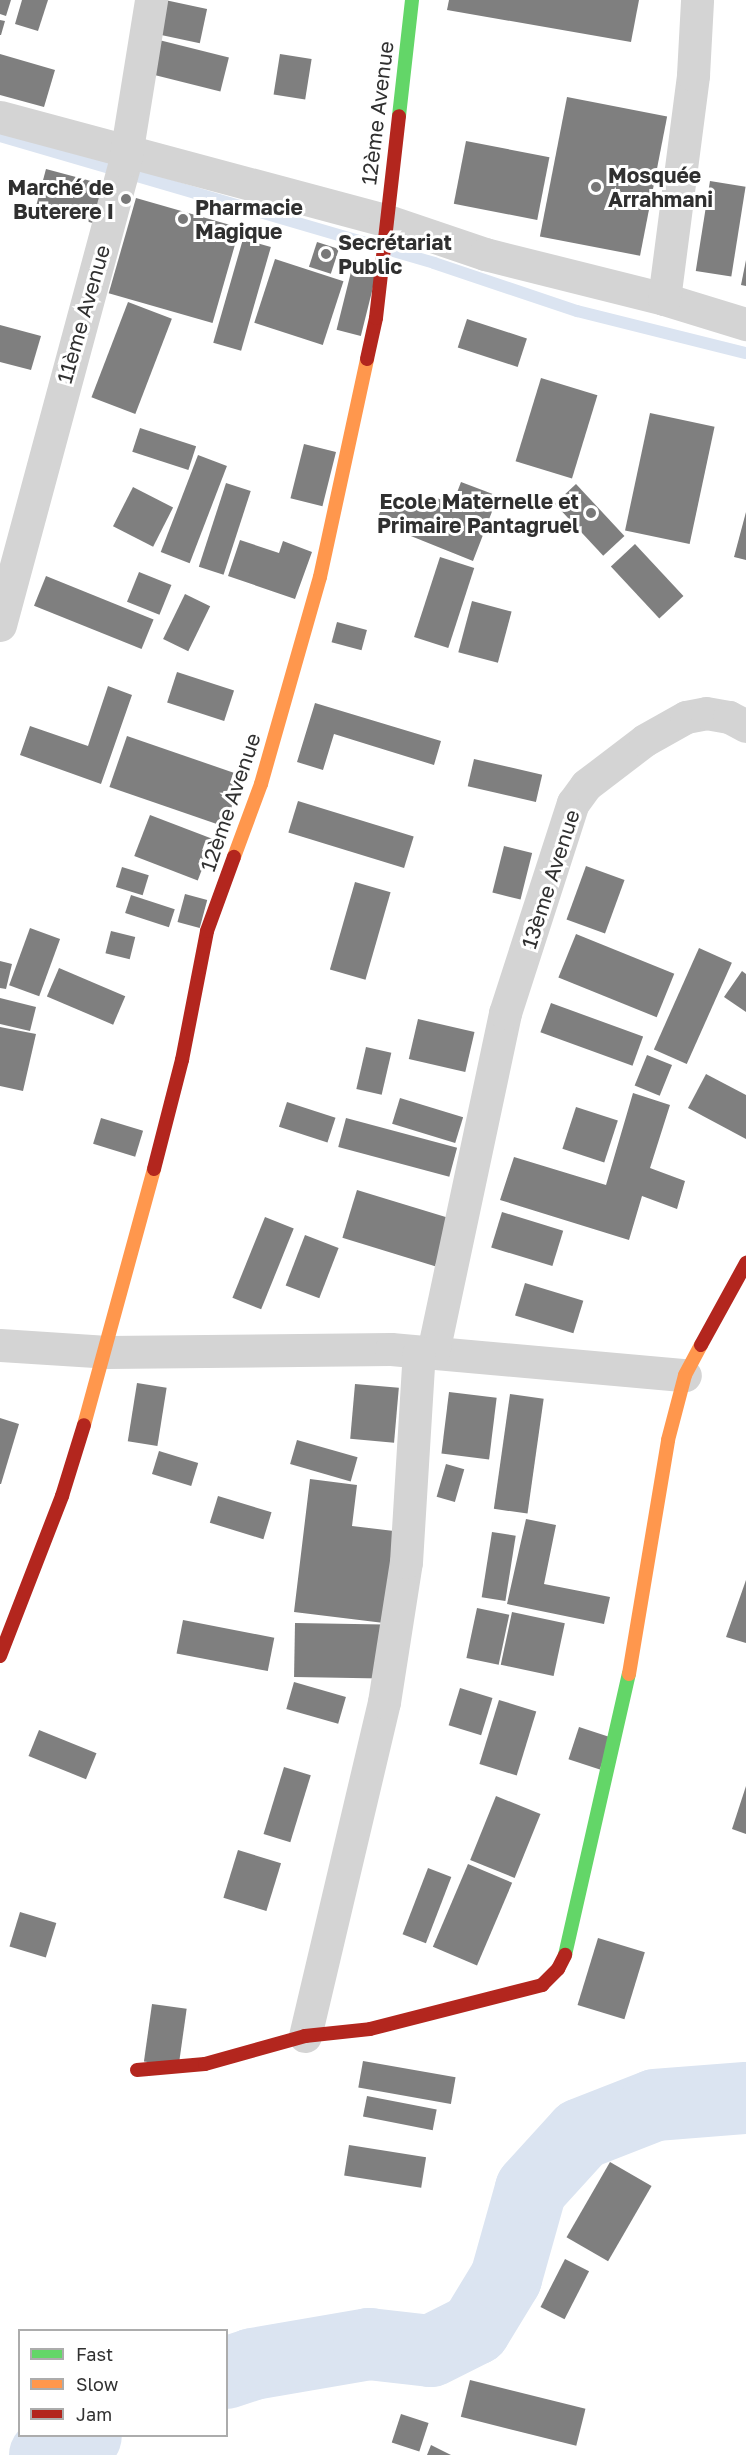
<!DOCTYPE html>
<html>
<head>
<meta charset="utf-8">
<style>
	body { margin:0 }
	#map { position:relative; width:746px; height:2455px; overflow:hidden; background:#fff; font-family:"Golos Text",sans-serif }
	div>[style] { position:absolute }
	.stream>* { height:12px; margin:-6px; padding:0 6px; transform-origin:6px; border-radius:6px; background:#dbe4f1 }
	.river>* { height:72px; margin:-36px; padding:0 36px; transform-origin:36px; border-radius:36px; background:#dbe4f1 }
	.building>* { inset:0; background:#7f7f7f; transform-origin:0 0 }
	.street>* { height:33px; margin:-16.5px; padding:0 16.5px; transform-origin:16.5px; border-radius:16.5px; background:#d4d4d4 }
	.fast>* { height:14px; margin:-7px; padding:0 7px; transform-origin:7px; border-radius:7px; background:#63d668 }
	.slow>* { height:14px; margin:-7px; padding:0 7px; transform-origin:7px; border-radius:7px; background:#ff974d }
	.jam>* { height:14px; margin:-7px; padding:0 7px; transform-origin:7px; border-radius:7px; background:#b3261e }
	.dots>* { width:16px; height:16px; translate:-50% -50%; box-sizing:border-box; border:3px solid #fff; border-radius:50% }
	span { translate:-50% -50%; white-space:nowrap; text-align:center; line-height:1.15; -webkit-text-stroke:6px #fff; paint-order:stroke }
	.street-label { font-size:21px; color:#303030 }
	.poi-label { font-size:21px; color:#303030; font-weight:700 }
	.left { translate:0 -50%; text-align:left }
	.right { translate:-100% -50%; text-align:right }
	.legend { position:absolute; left:18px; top:2329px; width:210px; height:108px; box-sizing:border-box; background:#fff; border:2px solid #acacac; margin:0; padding:8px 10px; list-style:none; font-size:18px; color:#303030 }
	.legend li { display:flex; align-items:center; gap:12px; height:30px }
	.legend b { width:30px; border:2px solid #acacac }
</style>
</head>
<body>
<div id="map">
	<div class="stream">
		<div style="left:0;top:136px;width:452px;rotate:16.3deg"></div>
		<div style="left:434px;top:263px;width:151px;rotate:18.6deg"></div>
		<div style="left:577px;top:311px;width:174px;rotate:14deg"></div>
	</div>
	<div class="river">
		<div style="left:226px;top:2373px;width:28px;rotate:-18deg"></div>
		<div style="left:253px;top:2364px;width:118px;rotate:-9.8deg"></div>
		<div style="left:369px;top:2344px;width:62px;rotate:6.4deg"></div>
		<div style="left:431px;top:2351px;width:49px;rotate:-26.6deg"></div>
		<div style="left:475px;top:2329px;width:60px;rotate:-58.7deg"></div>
		<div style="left:506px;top:2278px;width:92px;rotate:-74.3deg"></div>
		<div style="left:531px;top:2189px;width:74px;rotate:-47.7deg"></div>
		<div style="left:581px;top:2134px;width:79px;rotate:-21.4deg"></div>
		<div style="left:655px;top:2105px;width:91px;rotate:-4.4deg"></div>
		<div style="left:45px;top:2455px;width:45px;rotate:-24.9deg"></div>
	</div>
	<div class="building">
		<div style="clip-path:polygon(0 0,11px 0,6px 16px,0 14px)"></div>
		<div style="clip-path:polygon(22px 0,48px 0,38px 31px,15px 24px)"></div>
		<div style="left:165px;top:0;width:43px;height:35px;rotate:12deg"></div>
		<div style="clip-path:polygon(449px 0,639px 0,631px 42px,447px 10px)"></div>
		<div style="clip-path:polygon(0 20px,5px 21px,1px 35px,0 35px)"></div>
		<div style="left:159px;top:40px;width:72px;height:35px;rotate:14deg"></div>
		<div style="clip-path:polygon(0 54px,55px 70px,44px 107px,0 95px)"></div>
		<div style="left:280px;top:54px;width:32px;height:41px;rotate:9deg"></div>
		<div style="left:567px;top:97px;width:102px;height:142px;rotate:11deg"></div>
		<div style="left:466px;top:141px;width:85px;height:64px;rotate:11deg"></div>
		<div style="left:46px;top:169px;width:60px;height:40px;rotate:15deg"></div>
		<div style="left:710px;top:181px;width:36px;height:91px;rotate:9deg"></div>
		<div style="left:136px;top:198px;width:108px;height:99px;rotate:16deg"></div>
		<div style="left:243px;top:239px;width:29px;height:108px;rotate:16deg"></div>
		<div style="left:317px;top:242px;width:23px;height:26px;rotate:18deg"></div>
		<div style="left:275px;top:259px;width:72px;height:67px;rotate:18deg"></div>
		<div style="left:354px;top:260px;width:25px;height:72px;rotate:14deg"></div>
		<div style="clip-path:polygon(746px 260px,746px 286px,741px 285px)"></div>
		<div style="left:128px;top:302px;width:47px;height:102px;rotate:21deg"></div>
		<div style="left:467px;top:319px;width:63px;height:30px;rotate:18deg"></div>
		<div style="clip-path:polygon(0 325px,41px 336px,31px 370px,0 362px)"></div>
		<div style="left:541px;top:378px;width:59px;height:87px;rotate:17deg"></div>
		<div style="left:650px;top:413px;width:66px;height:120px;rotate:12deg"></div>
		<div style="left:140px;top:428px;width:59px;height:25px;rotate:18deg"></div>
		<div style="left:304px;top:444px;width:33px;height:56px;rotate:14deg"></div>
		<div style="left:198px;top:455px;width:31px;height:104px;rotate:21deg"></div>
		<div style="clip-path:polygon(461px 482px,498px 496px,473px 561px,376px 522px,388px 492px,431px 509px,436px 498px,453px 503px)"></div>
		<div style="left:226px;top:483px;width:26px;height:88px;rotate:18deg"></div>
		<div style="left:576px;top:484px;width:71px;height:29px;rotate:47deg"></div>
		<div style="left:133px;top:487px;width:45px;height:44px;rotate:27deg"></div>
		<div style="clip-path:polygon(746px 512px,746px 560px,734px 557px)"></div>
		<div style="clip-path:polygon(240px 540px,279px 553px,283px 541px,312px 552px,295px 599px,228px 576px)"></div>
		<div style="left:635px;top:544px;width:71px;height:33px;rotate:47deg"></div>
		<div style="left:440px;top:557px;width:36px;height:84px;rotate:18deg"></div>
		<div style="left:139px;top:572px;width:35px;height:32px;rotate:22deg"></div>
		<div style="left:46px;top:576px;width:116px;height:32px;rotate:22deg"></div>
		<div style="left:185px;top:594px;width:28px;height:50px;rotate:26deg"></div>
		<div style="left:472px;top:601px;width:41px;height:53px;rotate:15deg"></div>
		<div style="left:337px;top:622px;width:31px;height:21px;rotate:15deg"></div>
		<div style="left:177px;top:672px;width:60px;height:32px;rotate:18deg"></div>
		<div style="clip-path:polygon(108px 686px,132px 695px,101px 784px,20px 755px,30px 726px,88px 746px)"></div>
		<div style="clip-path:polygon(315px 703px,441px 741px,434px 765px,334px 734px,323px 770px,297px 762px)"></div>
		<div style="left:127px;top:736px;width:122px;height:54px;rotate:19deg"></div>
		<div style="left:474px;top:759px;width:70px;height:28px;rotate:13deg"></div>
		<div style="left:298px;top:801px;width:121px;height:33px;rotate:17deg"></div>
		<div style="left:150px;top:815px;width:68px;height:44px;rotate:21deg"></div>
		<div style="left:504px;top:846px;width:29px;height:48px;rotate:14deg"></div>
		<div style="left:586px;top:866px;width:41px;height:57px;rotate:20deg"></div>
		<div style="left:122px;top:867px;width:28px;height:21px;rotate:17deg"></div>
		<div style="left:355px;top:882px;width:37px;height:91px;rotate:16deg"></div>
		<div style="left:185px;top:894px;width:23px;height:29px;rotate:15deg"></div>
		<div style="left:131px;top:895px;width:46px;height:19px;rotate:18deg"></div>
		<div style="left:30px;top:928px;width:32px;height:61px;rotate:20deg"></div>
		<div style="left:111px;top:931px;width:25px;height:23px;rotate:14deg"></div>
		<div style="left:576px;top:934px;width:106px;height:47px;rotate:22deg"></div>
		<div style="left:699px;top:948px;width:36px;height:111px;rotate:24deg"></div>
		<div style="clip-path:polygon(0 961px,12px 964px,6px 989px,0 988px)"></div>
		<div style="left:59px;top:968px;width:72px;height:31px;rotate:23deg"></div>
		<div style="clip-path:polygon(742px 971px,746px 974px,746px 1012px,724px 997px)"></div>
		<div style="clip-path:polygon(0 998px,36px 1007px,30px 1031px,0 1024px)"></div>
		<div style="left:551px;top:1003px;width:98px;height:31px;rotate:20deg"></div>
		<div style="left:418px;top:1019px;width:58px;height:41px;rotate:13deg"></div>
		<div style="clip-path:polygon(0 1027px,36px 1034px,23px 1091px,0 1086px)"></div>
		<div style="left:366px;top:1047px;width:26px;height:43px;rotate:13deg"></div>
		<div style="left:647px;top:1055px;width:27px;height:33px;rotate:22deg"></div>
		<div style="clip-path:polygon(706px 1074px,746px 1095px,746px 1139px,688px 1108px)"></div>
		<div style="clip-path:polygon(633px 1093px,670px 1105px,650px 1168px,685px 1181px,677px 1209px,642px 1196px,629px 1240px,500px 1200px,514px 1157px,606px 1185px)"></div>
		<div style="left:400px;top:1098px;width:66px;height:27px;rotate:17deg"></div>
		<div style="left:287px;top:1102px;width:51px;height:26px;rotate:18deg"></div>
		<div style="left:576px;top:1107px;width:44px;height:44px;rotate:18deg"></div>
		<div style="left:101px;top:1118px;width:44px;height:27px;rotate:17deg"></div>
		<div style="left:346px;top:1118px;width:115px;height:30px;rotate:15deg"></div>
		<div style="left:357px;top:1190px;width:97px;height:50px;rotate:17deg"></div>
		<div style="left:502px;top:1212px;width:64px;height:37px;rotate:17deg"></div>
		<div style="left:265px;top:1217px;width:31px;height:87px;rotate:22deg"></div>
		<div style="left:305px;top:1235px;width:36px;height:54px;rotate:21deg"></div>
		<div style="left:525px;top:1283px;width:61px;height:34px;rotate:17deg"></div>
		<div style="left:137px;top:1383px;width:30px;height:59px;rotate:9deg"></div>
		<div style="left:355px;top:1384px;width:44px;height:55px;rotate:5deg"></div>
		<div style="left:449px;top:1392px;width:48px;height:62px;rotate:7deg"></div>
		<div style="left:510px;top:1394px;width:34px;height:116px;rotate:8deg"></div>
		<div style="clip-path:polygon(0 1418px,19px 1424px,1px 1484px,0 1484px)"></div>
		<div style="left:297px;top:1440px;width:63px;height:25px;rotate:16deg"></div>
		<div style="left:159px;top:1451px;width:41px;height:24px;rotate:17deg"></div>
		<div style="left:446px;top:1464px;width:19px;height:34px;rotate:16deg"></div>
		<div style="clip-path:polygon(310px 1479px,357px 1485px,352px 1526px,394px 1531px,384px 1623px,294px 1612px)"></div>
		<div style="left:218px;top:1496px;width:56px;height:28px;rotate:17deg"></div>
		<div style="clip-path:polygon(526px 1519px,556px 1525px,544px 1584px,610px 1597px,604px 1624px,507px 1604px)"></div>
		<div style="left:492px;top:1532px;width:24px;height:66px;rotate:9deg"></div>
		<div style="clip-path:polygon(746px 1580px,746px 1643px,726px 1637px)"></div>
		<div style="left:477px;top:1608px;width:33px;height:51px;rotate:12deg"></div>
		<div style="left:512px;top:1612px;width:54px;height:54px;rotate:12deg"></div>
		<div style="left:183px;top:1620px;width:93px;height:34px;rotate:11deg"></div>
		<div style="left:295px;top:1623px;width:88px;height:54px;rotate:1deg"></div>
		<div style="left:294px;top:1682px;width:54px;height:28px;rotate:16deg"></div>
		<div style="left:460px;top:1688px;width:34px;height:39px;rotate:17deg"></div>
		<div style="left:499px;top:1700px;width:39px;height:67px;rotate:17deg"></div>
		<div style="left:579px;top:1727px;width:33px;height:34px;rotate:18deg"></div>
		<div style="left:39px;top:1730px;width:62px;height:28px;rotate:22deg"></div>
		<div style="left:284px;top:1767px;width:28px;height:70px;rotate:17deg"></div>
		<div style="clip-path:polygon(746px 1786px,746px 1834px,732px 1829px)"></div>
		<div style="left:496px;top:1796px;width:48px;height:69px;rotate:22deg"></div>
		<div style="left:238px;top:1850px;width:45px;height:50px;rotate:17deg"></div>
		<div style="left:468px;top:1864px;width:48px;height:90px;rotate:23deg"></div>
		<div style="left:428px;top:1868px;width:25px;height:71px;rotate:21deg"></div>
		<div style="left:20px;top:1912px;width:38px;height:36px;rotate:17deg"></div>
		<div style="left:598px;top:1938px;width:49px;height:70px;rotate:17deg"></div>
		<div style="left:152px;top:2004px;width:35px;height:58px;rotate:8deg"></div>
		<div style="left:363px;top:2061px;width:94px;height:27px;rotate:10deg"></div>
		<div style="left:367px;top:2096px;width:71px;height:21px;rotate:11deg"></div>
		<div style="left:349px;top:2145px;width:78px;height:31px;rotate:9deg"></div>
		<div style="left:610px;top:2162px;width:48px;height:87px;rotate:30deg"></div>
		<div style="left:565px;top:2259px;width:27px;height:54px;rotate:27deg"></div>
		<div style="left:470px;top:2380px;width:119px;height:38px;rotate:14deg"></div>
		<div style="left:401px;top:2414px;width:29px;height:30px;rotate:18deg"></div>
		<div style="clip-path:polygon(431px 2445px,451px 2455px,427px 2455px)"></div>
	</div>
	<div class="street">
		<div style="left:0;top:117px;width:399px;rotate:15deg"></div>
		<div style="left:385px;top:220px;width:106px;rotate:18.8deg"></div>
		<div style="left:485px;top:254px;width:185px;rotate:14.1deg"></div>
		<div style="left:664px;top:299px;width:86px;rotate:17deg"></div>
		<div style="left:664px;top:299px;width:226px;rotate:-82.6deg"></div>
		<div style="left:693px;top:75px;width:75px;rotate:-86.9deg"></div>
		<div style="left:0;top:625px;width:481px;rotate:-74.9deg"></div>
		<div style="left:125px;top:161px;width:163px;rotate:-80.8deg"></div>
		<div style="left:0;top:1345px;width:107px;rotate:3.7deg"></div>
		<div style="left:107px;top:1352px;width:284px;rotate:-0.6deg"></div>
		<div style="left:391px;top:1349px;width:295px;rotate:5.1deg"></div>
		<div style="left:433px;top:1352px;width:347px;rotate:-78deg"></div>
		<div style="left:505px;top:1013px;width:221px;rotate:-72.1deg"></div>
		<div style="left:573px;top:803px;width:22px;rotate:-54deg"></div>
		<div style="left:586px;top:785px;width:74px;rotate:-37.3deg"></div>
		<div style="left:645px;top:740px;width:47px;rotate:-29.3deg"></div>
		<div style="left:686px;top:717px;width:20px;rotate:-11deg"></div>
		<div style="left:706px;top:713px;width:23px;rotate:10deg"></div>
		<div style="left:729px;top:717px;width:19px;rotate:28deg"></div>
		<div style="left:305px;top:2036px;width:343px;rotate:-76.7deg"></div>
		<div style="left:384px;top:1702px;width:142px;rotate:-81.1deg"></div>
		<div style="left:406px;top:1562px;width:210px;rotate:-86.5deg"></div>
	</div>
	<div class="fast">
		<div style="left:399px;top:116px;width:117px;rotate:-83.6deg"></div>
		<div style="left:565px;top:1955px;width:288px;rotate:-77.2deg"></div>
	</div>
	<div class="slow">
		<div style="left:234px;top:857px;width:78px;rotate:-69.7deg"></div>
		<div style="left:261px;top:784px;width:215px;rotate:-74.1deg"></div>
		<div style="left:320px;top:577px;width:223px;rotate:-77.8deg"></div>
		<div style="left:84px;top:1425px;width:265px;rotate:-74.7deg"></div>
		<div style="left:629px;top:1674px;width:237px;rotate:-80.5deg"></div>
		<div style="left:668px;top:1440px;width:67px;rotate:-75.3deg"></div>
		<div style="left:685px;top:1375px;width:34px;rotate:-62deg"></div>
	</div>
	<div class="jam">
		<div style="left:367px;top:359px;width:42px;rotate:-77.6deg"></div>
		<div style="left:376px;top:318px;width:203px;rotate:-83.5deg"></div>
		<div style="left:154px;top:1169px;width:113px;rotate:-75.6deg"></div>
		<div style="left:182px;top:1060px;width:131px;rotate:-79deg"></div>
		<div style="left:207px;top:931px;width:79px;rotate:-70deg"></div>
		<div style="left:701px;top:1345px;width:94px;rotate:-61.2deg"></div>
		<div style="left:0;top:1656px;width:172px;rotate:-68.8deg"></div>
		<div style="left:62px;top:1496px;width:74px;rotate:-72.8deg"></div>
		<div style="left:137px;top:2070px;width:68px;rotate:-5deg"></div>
		<div style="left:205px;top:2064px;width:104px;rotate:-15.6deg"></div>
		<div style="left:305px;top:2036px;width:65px;rotate:-6.1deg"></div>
		<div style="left:370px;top:2029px;width:178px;rotate:-14.3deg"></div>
		<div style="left:542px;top:1985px;width:23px;rotate:-45deg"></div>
		<div style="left:558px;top:1969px;width:16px;rotate:-63deg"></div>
	</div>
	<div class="dots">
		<div style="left:596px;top:187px;background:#787878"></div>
		<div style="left:126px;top:199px;background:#787878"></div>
		<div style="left:183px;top:219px;background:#787878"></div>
		<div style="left:326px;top:254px;background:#787878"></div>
		<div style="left:591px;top:513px;background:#787878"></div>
	</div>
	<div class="street-label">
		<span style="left:377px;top:113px;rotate:-83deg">12ème Avenue</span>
		<span style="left:83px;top:314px;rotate:-74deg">11ème Avenue</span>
		<span style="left:230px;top:802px;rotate:-71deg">12ème Avenue</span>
		<span style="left:550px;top:879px;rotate:-72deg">13ème Avenue</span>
	</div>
	<div class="poi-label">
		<span class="left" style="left:608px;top:187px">Mosquée<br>Arrahmani</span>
		<span class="right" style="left:114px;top:199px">Marché de<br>Buterere I</span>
		<span class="left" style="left:195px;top:219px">Pharmacie<br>Magique</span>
		<span class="left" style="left:338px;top:254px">Secrétariat<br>Public</span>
		<span class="right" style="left:579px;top:513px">Ecole Maternelle et<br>Primaire Pantagruel</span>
	</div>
	<ul class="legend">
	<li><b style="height:8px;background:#63d668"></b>Fast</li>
	<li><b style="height:8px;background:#ff974d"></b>Slow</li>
	<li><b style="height:8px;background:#b3261e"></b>Jam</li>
	</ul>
</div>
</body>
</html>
